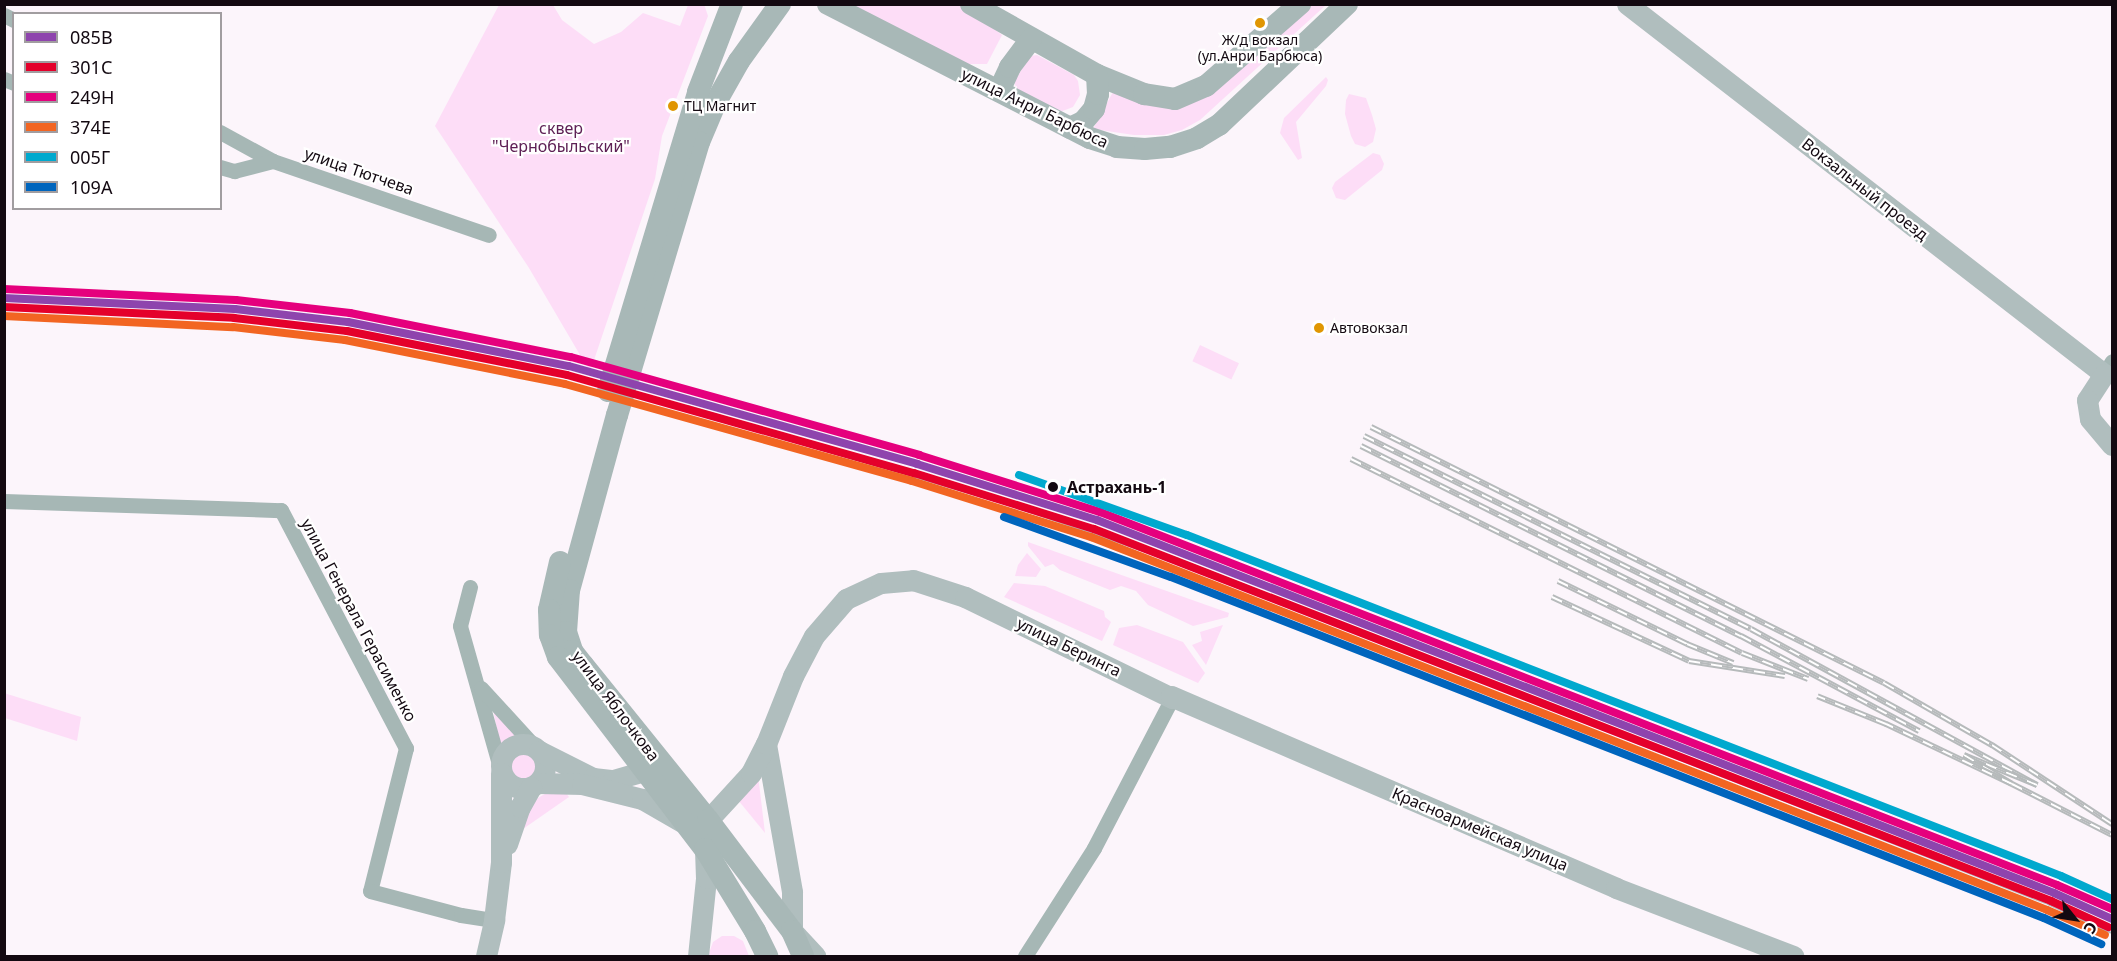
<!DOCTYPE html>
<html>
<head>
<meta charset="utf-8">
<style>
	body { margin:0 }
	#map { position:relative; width:2117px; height:961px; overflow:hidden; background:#fcf5fb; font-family:"Noto Sans",sans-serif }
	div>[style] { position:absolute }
	.green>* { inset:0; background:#fdddf7; transform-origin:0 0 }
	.round { border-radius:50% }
	.street>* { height:15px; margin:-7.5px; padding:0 7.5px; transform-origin:7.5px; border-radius:7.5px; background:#a6b7b5 }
	.secondary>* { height:21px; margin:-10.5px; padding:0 10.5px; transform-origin:10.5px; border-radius:10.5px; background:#b0bebe }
	.secondary>.ring { margin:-10.5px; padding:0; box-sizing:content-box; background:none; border:21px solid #b0bebe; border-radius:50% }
	.primary>* { height:22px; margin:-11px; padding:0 11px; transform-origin:11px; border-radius:11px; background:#a8b8b7 }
	.rail>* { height:6px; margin-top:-3px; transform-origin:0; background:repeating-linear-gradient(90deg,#fff 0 11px,#b6babb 0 22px); box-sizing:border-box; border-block:2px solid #b6babb }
	.rail-1>* { height:8px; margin:-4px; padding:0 4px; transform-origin:4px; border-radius:4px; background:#8e44ad }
	.rail-2>* { height:8px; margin:-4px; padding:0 4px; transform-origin:4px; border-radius:4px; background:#e4002b }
	.rail-3>* { height:8px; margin:-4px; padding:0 4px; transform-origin:4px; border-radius:4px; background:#e5007d }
	.rail-4>* { height:8px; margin:-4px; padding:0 4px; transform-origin:4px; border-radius:4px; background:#f26522 }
	.rail-5>* { height:8px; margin:-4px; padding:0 4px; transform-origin:4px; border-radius:4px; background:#00a9ce }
	.rail-6>* { height:8px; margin:-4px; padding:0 4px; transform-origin:4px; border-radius:4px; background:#0065bd }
	.dots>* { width:16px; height:16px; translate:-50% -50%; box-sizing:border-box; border:3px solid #fff; border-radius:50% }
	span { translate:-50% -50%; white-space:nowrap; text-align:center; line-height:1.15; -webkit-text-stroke:4.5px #fff; paint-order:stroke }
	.bus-label { font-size:14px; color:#130911 }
	.left { translate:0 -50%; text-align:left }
	.street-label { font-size:16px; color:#130911 }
	.park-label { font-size:16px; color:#5e2055 }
	.stop-label { font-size:16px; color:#130911; font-weight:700 }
	.frame { position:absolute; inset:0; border:6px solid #130911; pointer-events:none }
	.legend { position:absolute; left:12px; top:12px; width:210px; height:198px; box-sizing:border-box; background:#fff; border:2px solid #a19da0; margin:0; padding:8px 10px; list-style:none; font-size:18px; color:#130911 }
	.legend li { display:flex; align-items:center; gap:12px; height:30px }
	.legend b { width:30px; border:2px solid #a19da0 }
	.north { position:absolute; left:2045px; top:889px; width:60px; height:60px; -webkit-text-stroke:4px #fff; paint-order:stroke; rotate:120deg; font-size:16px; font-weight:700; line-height:24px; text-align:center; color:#130911 }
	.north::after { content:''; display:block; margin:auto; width:21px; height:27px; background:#130911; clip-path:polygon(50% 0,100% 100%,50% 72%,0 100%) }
</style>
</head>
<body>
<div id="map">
	<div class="green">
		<div style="clip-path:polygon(499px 5px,553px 5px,562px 20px,594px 44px,621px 32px,643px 13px,680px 26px,688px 5px,704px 4px,708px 16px,662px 136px,655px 179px,590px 372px,529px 268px,435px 126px)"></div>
		<div style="clip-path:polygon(851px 5px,963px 5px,1002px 35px,987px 64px,965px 64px)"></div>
		<div style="clip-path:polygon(1307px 5px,1326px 5px,1200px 120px,1182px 130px,1164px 135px,1134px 135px,1093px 129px,1114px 90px,1172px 106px)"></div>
		<div style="clip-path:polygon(1037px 55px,1074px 75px,1078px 81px,1080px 95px,1073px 107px,1060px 112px,1017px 89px,1014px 82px,1030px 56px)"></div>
		<div style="clip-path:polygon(1326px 77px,1328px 80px,1326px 86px,1296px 122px,1302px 158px,1298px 160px,1280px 133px,1284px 118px)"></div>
		<div style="clip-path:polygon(1349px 94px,1366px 98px,1372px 115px,1376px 129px,1373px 142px,1365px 147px,1355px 144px,1351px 136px,1345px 114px,1346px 100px)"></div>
		<div style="clip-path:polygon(1373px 153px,1380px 155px,1384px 164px,1382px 170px,1345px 200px,1336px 198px,1332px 188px,1335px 182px)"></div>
		<div style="left:1200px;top:345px;width:43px;height:18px;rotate:25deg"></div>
		<div style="clip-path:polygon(1028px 542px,1229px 613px,1228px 617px,1193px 626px,1148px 605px,1136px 591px,1121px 586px,1110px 590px,1060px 570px,1053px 564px,1045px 567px,1028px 546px)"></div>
		<div style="clip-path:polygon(1027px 553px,1041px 569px,1036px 577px,1015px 576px,1018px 565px)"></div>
		<div style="clip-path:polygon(1014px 583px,1045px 586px,1104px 611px,1105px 617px,1111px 622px,1102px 641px,1004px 597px)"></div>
		<div style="clip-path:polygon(1137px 625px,1183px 642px,1205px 673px,1198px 683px,1113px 645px,1119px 628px)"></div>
		<div style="clip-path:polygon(1223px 625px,1206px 665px,1192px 645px,1202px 641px,1200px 632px)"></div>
		<div style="clip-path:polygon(4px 693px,81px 717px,77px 741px,5px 718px)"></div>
		<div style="clip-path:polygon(493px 709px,523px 739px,508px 744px,501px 752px)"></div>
		<div class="round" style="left:510px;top:751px;width:28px;height:28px"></div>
		<div style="clip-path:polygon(758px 775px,765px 833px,738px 800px)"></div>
		<div style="clip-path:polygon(548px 792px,566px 793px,569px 797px,523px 829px,526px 814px,538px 798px)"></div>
		<div style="clip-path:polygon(722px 936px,734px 936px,743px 941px,749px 956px,708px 956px,713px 942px)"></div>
	</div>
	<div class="street">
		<div style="left:4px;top:15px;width:11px;rotate:27deg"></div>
		<div style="left:4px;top:79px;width:11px;rotate:22deg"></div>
		<div style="left:220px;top:132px;width:60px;rotate:28.7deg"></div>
		<div style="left:273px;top:161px;width:228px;rotate:18.9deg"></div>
		<div style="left:220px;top:167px;width:15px;rotate:16deg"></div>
		<div style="left:234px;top:171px;width:40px;rotate:-14.4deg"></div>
		<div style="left:2104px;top:374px;width:15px;rotate:-58deg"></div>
		<div style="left:4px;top:501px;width:277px;rotate:1.9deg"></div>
		<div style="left:281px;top:510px;width:269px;rotate:62.3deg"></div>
		<div style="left:406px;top:748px;width:147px;rotate:104.1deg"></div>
		<div style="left:370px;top:891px;width:94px;rotate:14.8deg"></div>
		<div style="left:461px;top:915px;width:33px;rotate:9deg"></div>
		<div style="left:470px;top:587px;width:40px;rotate:104.4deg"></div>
		<div style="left:460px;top:626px;width:147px;rotate:74.2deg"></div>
		<div style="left:481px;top:688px;width:80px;rotate:47.5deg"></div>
		<div style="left:1025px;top:956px;width:128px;rotate:-57.4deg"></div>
		<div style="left:1094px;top:848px;width:169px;rotate:-62.5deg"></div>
	</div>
	<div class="secondary">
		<div style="left:1627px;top:4px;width:604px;rotate:37.8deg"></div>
		<div style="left:2104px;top:374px;width:31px;rotate:123deg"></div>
		<div style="left:2087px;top:400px;width:19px;rotate:81deg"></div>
		<div style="left:2090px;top:419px;width:34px;rotate:50deg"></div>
		<div class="ring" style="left:501px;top:744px;width:23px;height:23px"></div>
		<div style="left:766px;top:744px;width:150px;rotate:80deg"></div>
		<div style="left:792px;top:892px;width:39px;rotate:90deg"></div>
		<div style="left:792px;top:931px;width:34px;rotate:47deg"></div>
		<div style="left:539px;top:751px;width:60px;rotate:26.6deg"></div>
		<div style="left:593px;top:778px;width:20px;rotate:6deg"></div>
		<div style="left:613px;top:780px;width:33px;rotate:-16deg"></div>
		<div style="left:538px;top:783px;width:44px;rotate:1.3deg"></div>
		<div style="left:582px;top:784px;width:62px;rotate:14deg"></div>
		<div style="left:642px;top:799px;width:46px;rotate:29.9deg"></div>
		<div style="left:708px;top:820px;width:64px;rotate:-47.5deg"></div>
		<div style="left:751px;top:773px;width:33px;rotate:-63deg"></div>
		<div style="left:766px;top:744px;width:73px;rotate:-68.3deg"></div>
		<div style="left:793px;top:676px;width:45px;rotate:-62.3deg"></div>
		<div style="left:814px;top:636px;width:49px;rotate:-49.1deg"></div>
		<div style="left:846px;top:599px;width:38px;rotate:-25deg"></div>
		<div style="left:881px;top:583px;width:32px;rotate:-5deg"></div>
		<div style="left:913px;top:580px;width:55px;rotate:18.1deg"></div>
		<div style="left:965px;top:597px;width:230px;rotate:26deg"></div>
		<div style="left:1172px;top:698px;width:2px;rotate:-117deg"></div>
		<div style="left:1171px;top:696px;width:485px;rotate:23.3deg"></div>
		<div style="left:1616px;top:888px;width:190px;rotate:21deg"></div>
		<div style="left:507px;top:844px;width:39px;rotate:-71deg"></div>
		<div style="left:520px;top:807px;width:23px;rotate:-61deg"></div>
		<div style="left:486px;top:956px;width:37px;rotate:-77deg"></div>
		<div style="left:494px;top:920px;width:58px;rotate:-83.1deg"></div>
		<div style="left:501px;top:862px;width:89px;rotate:-90deg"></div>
		<div style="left:698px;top:956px;width:78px;rotate:-84.1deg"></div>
		<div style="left:706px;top:878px;width:29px;rotate:-92deg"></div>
	</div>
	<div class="primary">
		<div style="left:780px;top:4px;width:70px;rotate:125.7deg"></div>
		<div style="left:739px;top:61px;width:47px;rotate:119.3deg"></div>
		<div style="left:716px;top:102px;width:43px;rotate:113deg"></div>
		<div style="left:699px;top:142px;width:285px;rotate:106.7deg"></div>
		<div style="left:617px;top:415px;width:181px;rotate:105.3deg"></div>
		<div style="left:569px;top:590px;width:42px;rotate:94.1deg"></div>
		<div style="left:566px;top:632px;width:20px;rotate:72deg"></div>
		<div style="left:572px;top:651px;width:18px;rotate:52deg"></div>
		<div style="left:583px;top:665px;width:199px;rotate:51.1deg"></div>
		<div style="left:708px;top:820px;width:139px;rotate:52.9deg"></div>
		<div style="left:792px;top:931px;width:27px;rotate:66deg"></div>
		<div style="left:828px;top:4px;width:294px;rotate:27.1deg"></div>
		<div style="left:1090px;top:138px;width:28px;rotate:18deg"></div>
		<div style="left:1117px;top:147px;width:28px;rotate:4deg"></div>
		<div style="left:1145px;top:149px;width:25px;rotate:-5deg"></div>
		<div style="left:1170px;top:147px;width:28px;rotate:-18deg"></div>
		<div style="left:1197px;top:138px;width:26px;rotate:-31deg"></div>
		<div style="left:1219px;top:125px;width:176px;rotate:-43.4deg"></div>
		<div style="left:971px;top:4px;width:145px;rotate:29.4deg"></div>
		<div style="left:1097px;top:75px;width:51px;rotate:22deg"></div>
		<div style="left:1144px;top:94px;width:31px;rotate:9deg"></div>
		<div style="left:1175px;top:99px;width:34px;rotate:-23deg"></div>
		<div style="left:1206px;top:86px;width:125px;rotate:-41.1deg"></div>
		<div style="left:999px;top:91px;width:26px;rotate:-65deg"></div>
		<div style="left:1010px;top:67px;width:35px;rotate:-53deg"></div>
		<div style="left:1070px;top:128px;width:14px;rotate:-25deg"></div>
		<div style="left:1083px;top:122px;width:17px;rotate:-50deg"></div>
		<div style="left:1094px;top:109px;width:16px;rotate:-75deg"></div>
		<div style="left:1098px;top:94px;width:19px;rotate:-93deg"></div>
		<div style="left:608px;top:391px;width:312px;rotate:-73.2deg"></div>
		<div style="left:698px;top:92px;width:94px;rotate:-68.9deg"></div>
		<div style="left:560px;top:562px;width:49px;rotate:102.9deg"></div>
		<div style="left:549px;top:610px;width:25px;rotate:88deg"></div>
		<div style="left:550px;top:635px;width:23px;rotate:70deg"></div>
		<div style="left:558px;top:657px;width:242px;rotate:52.6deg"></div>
		<div style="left:705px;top:849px;width:96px;rotate:58.6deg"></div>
		<div style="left:755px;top:931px;width:28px;rotate:64deg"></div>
	</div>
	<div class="rail">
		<div style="left:687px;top:408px;width:337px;rotate:16.4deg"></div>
		<div style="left:1010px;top:503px;width:178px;rotate:19deg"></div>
		<div style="left:1178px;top:561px;width:934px;rotate:21.4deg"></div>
		<div style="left:2048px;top:902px;width:70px;rotate:24.4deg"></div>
		<div style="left:1371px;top:427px;width:573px;rotate:26.52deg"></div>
		<div style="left:1884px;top:683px;width:125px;rotate:29.9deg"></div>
		<div style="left:1992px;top:745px;width:144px;rotate:33.4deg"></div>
		<div style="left:1364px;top:436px;width:432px;rotate:26.5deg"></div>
		<div style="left:1751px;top:629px;width:326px;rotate:28.6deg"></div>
		<div style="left:2037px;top:785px;width:79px;rotate:-157.7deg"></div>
		<div style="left:1964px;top:755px;width:56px;rotate:31.1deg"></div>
		<div style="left:2012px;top:784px;width:140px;rotate:-154.5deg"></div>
		<div style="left:1886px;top:724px;width:74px;rotate:-157.9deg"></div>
		<div style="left:1361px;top:446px;width:425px;rotate:26.6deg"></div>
		<div style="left:1741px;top:636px;width:202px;rotate:28.1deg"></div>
		<div style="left:1351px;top:459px;width:436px;rotate:26.4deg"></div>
		<div style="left:1742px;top:653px;width:71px;rotate:21.5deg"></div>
		<div style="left:1558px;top:581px;width:144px;rotate:26deg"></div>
		<div style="left:1687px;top:644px;width:50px;rotate:22.4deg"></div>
		<div style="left:1552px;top:597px;width:151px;rotate:25deg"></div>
		<div style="left:1689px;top:661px;width:97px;rotate:8.9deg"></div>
		<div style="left:2012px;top:784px;width:112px;rotate:27deg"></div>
	</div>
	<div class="rail-1">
		<div style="left:4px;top:298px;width:231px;rotate:2.7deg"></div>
		<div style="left:235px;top:309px;width:114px;rotate:6.6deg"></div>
		<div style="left:348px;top:322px;width:225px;rotate:11.3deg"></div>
		<div style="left:569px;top:366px;width:362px;rotate:15.7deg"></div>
		<div style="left:917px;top:464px;width:189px;rotate:17.3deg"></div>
		<div style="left:1097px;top:520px;width:1027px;rotate:21.29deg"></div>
		<div style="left:2054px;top:893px;width:64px;rotate:24.1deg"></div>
	</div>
	<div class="rail-2">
		<div style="left:4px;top:307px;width:230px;rotate:2.7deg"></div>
		<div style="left:234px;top:318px;width:114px;rotate:6.6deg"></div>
		<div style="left:347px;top:331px;width:224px;rotate:11.3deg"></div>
		<div style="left:567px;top:375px;width:361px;rotate:15.8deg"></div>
		<div style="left:914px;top:473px;width:189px;rotate:17.3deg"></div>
		<div style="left:1094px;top:529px;width:1027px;rotate:21.24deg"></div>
		<div style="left:2051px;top:901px;width:63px;rotate:24.5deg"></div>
	</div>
	<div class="rail-3">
		<div style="left:4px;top:289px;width:232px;rotate:2.7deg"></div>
		<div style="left:236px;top:300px;width:115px;rotate:6.5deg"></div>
		<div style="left:350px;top:313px;width:225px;rotate:11.3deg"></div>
		<div style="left:571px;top:357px;width:362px;rotate:15.7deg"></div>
		<div style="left:919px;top:455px;width:190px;rotate:17.5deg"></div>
		<div style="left:1100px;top:512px;width:1027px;rotate:21.29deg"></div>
		<div style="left:2057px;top:885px;width:60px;rotate:23.6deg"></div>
	</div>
	<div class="rail-4">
		<div style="left:4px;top:316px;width:229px;rotate:2.8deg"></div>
		<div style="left:233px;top:327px;width:113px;rotate:6.6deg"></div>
		<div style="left:345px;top:340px;width:224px;rotate:11.3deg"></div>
		<div style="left:565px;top:384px;width:360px;rotate:15.6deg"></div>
		<div style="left:912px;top:481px;width:188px;rotate:17.4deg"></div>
		<div style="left:1091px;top:537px;width:1026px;rotate:21.31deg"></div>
		<div style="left:2047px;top:910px;width:63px;rotate:23.3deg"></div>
	</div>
	<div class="rail-5">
		<div style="left:1019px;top:475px;width:178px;rotate:19.7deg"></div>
		<div style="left:1187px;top:535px;width:938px;rotate:21.31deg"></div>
		<div style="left:2061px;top:876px;width:56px;rotate:24.3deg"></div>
	</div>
	<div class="rail-6">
		<div style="left:1004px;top:517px;width:177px;rotate:19.8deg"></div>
		<div style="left:1171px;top:577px;width:937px;rotate:21.34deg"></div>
		<div style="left:2044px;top:918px;width:63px;rotate:24.5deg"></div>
	</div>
	<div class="dots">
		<div style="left:1260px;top:23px;background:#e09602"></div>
		<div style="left:673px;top:106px;background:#e09602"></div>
		<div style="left:1319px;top:328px;background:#e09602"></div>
		<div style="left:1053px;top:487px;background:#130911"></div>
	</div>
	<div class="bus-label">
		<span style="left:1260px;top:48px">Ж/д вокзал<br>(ул.Анри Барбюса)</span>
		<span class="left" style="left:684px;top:106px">ТЦ Магнит</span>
		<span class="left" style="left:1330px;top:328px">Автовокзал</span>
	</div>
	<div class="street-label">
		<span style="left:1035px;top:108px;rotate:26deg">улица Анри Барбюса</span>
		<span style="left:359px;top:171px;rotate:19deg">улица Тютчева</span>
		<span style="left:1865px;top:189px;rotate:38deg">Вокзальный проезд</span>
		<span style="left:359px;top:620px;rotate:62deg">улица Генерала Герасименко</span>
		<span style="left:1069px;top:647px;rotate:26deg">улица Беринга</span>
		<span style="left:616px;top:706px;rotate:53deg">улица Яблочкова</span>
		<span style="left:1480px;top:829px;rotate:23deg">Красноармейская улица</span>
	</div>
	<div class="park-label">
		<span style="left:561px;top:137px">сквер<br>"Чернобыльский"</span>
	</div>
	<div class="stop-label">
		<span class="left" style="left:1067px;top:487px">Астрахань-1</span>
	</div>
	<div class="frame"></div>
	<ul class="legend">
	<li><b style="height:8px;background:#8e44ad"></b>085В</li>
	<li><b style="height:8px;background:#e4002b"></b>301С</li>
	<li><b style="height:8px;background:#e5007d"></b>249Н</li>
	<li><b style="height:8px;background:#f26522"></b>374Е</li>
	<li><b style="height:8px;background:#00a9ce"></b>005Г</li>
	<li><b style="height:8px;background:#0065bd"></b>109А</li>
	</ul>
	<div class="north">С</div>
</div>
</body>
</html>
